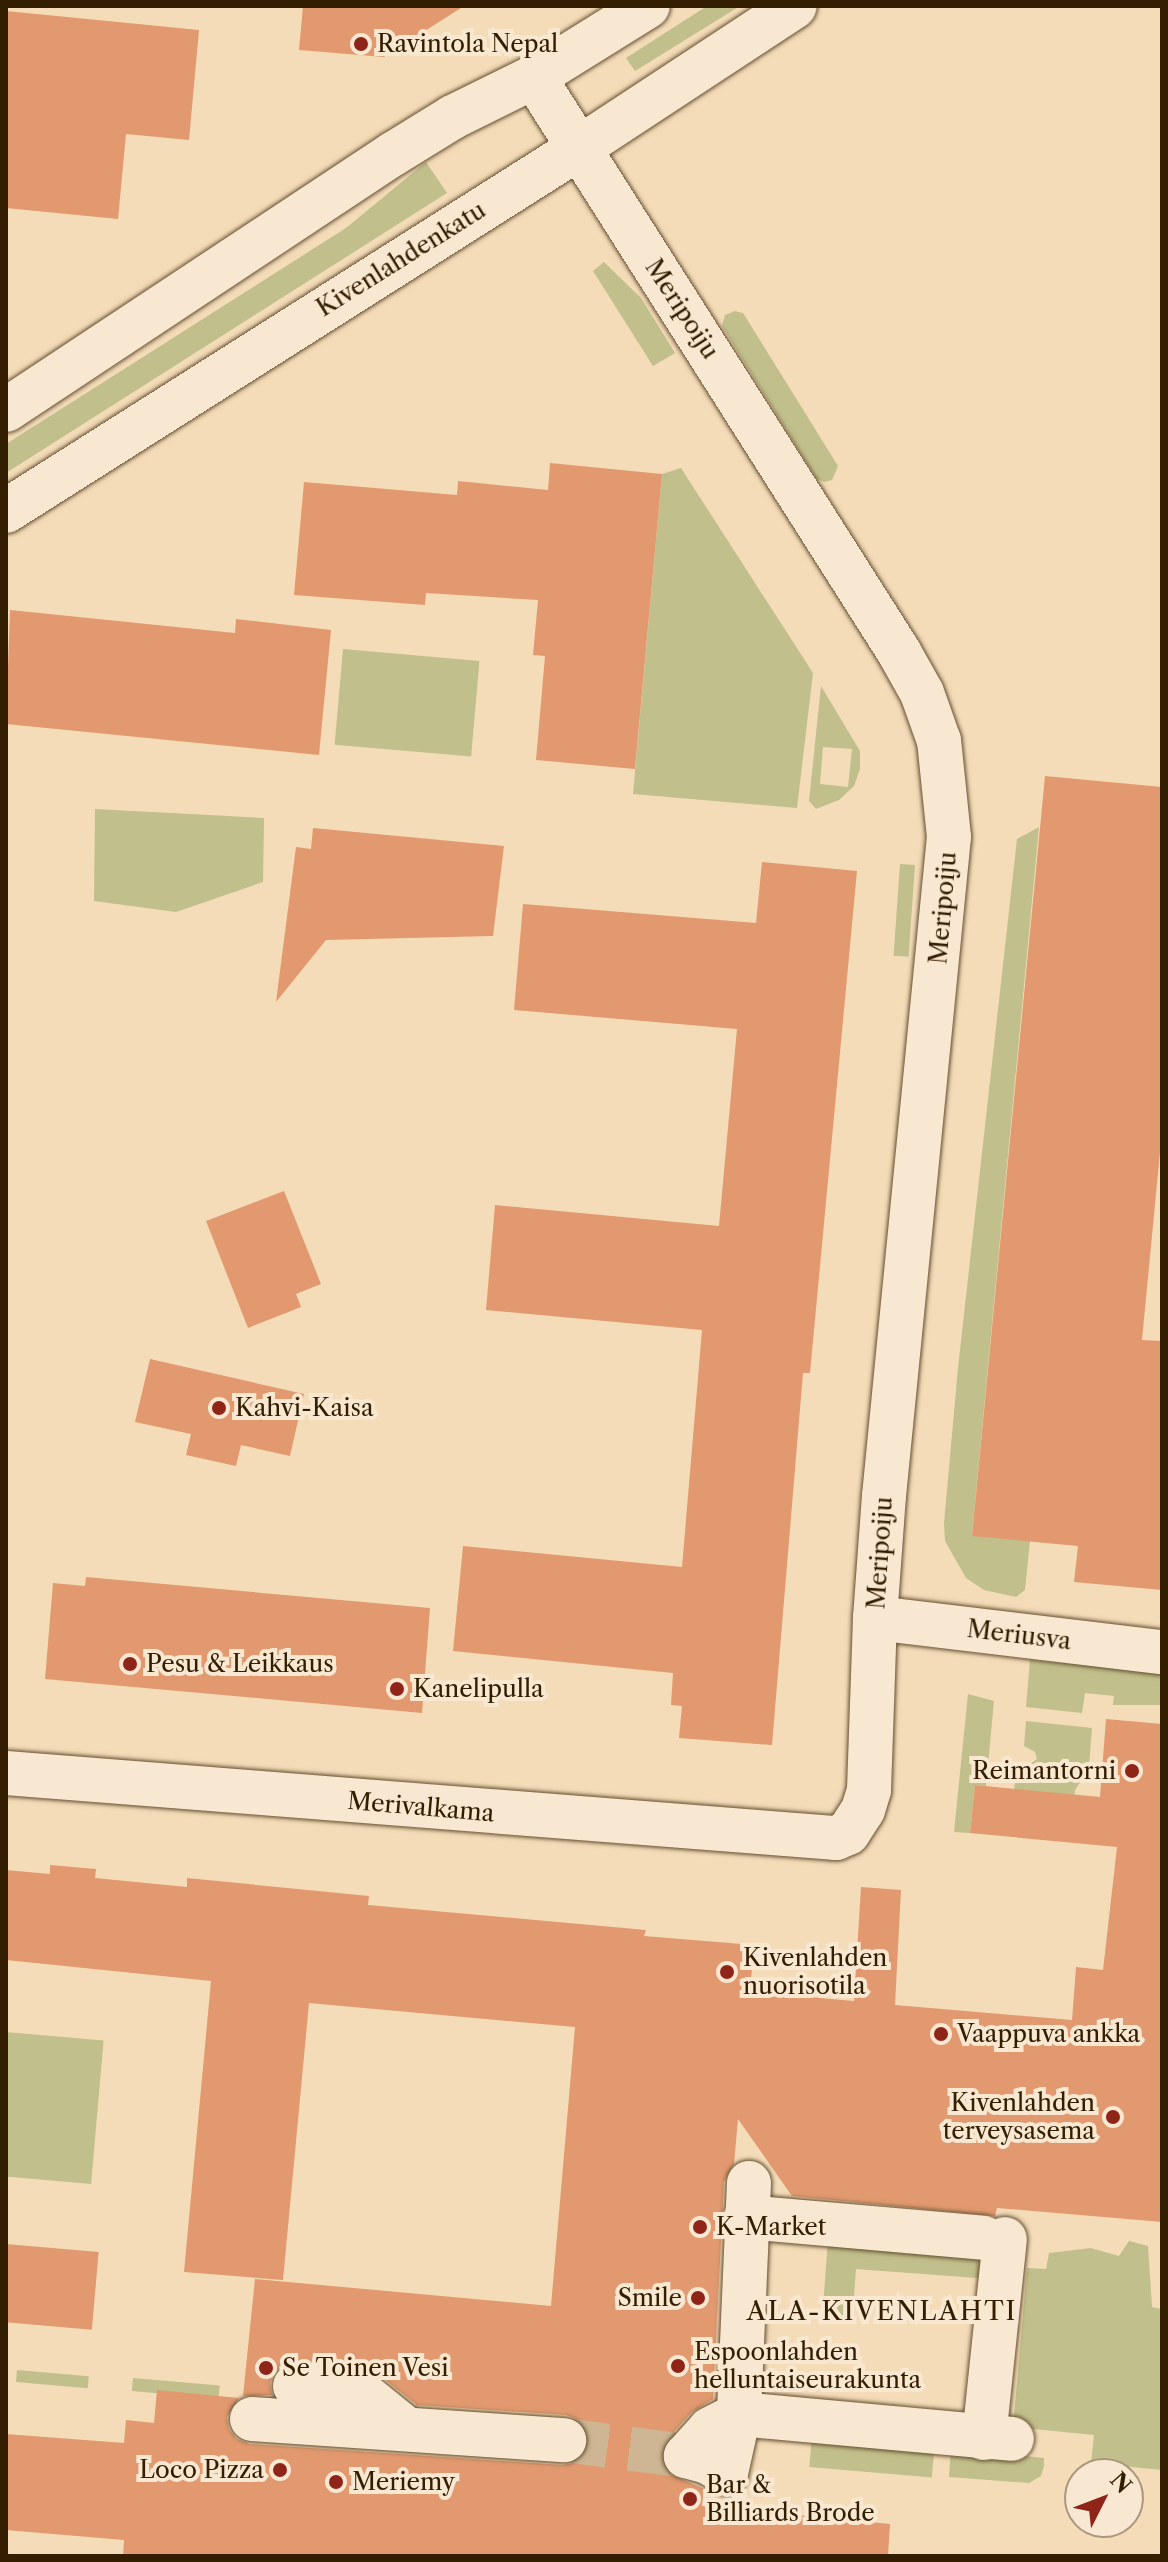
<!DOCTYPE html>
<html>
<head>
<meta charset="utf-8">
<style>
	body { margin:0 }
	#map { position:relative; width:1168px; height:2562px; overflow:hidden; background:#f4dcb9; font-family:"Libre Caslon Text",serif }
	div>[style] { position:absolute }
	.green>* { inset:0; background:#c1bf8b; transform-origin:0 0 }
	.building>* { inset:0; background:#e2996f; transform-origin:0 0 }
	.minor-tunnel>* { height:44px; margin-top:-22px; transform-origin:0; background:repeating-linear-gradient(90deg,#ceb694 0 44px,transparent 0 66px) }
	.roads { filter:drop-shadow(0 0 2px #644e2f) drop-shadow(0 0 2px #644e2f) }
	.minor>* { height:44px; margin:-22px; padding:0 22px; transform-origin:22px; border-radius:22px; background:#f8e8d2 }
	.dots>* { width:22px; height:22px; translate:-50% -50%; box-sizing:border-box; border:4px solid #f8e8d2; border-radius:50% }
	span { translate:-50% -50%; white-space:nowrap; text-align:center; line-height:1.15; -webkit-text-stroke:8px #f8e8d2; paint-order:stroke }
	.poi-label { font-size:24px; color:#341e01 }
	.left { translate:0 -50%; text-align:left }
	.right { translate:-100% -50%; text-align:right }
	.street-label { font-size:24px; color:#341e01 }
	.neighbourhood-label { font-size:26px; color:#341e01; letter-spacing:2px }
	.frame { position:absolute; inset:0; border:8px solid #341e01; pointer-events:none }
	.north { position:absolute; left:1064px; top:2458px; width:80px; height:80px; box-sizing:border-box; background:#f8e8d2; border:2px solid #aa977e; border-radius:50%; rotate:48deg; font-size:22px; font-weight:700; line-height:32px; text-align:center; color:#341e01 }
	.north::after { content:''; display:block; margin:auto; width:28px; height:36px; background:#8f2418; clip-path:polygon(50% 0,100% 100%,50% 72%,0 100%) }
</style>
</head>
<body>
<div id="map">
	<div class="green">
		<div style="clip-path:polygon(707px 6px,740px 6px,635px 71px,626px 58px)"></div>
		<div style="clip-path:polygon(426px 162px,447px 193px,6px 473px,6px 444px,346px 228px)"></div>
		<div style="clip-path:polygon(604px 262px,641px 298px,675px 353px,653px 366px,593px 271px)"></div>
		<div style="clip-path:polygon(735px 311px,743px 313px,838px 466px,832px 480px,824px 482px,817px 479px,722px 326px,725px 315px)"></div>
		<div style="clip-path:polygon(681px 468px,813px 673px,797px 808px,633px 794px,662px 474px)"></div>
		<div style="left:343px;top:649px;width:137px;height:96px;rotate:5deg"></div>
		<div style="clip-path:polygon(evenodd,821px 686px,860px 751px,860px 769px,854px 786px,839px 800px,816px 809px,809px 801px,821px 686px,823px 747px,852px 749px,848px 787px,820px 784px,823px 747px)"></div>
		<div style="clip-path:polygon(95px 809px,264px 818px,263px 882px,176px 912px,94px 901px)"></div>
		<div style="clip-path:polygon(1039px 827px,972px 1535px,1030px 1541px,1025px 1590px,1016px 1597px,984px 1590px,966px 1578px,945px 1541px,944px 1523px,958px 1368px,1017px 839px)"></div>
		<div style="left:900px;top:864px;width:15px;height:92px;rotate:4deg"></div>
		<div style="clip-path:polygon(1030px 1660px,1162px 1672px,1162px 1705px,1113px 1705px,1114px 1696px,1085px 1693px,1082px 1713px,1026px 1707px)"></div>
		<div style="clip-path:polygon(968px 1694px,994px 1701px,986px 1786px,975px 1785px,970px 1833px,954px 1832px)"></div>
		<div style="clip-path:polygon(1026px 1721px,1092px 1728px,1088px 1779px,1083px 1778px,1075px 1790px,1073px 1808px,1012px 1809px,1015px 1780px,1020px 1781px,1022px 1770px,1037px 1759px,1035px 1752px,1024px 1746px)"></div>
		<div style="left:6px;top:2032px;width:98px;height:144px;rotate:5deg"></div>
		<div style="clip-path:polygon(828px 2239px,992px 2251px,990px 2279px,856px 2269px,852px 2323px,822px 2321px)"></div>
		<div style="clip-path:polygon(1129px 2241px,1148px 2246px,1152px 2307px,1162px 2309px,1162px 2470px,1091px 2463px,1094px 2435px,1013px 2427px,1027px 2268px,1046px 2269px,1049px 2253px,1091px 2248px,1119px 2256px)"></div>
		<div style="left:17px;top:2370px;width:72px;height:12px;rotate:5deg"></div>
		<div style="left:133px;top:2378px;width:87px;height:13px;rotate:5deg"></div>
		<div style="left:812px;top:2436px;width:123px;height:31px;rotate:5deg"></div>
		<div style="clip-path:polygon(951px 2448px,1044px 2458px,1044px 2466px,1041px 2476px,1029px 2483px,949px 2477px)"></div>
	</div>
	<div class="building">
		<div style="clip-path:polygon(303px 6px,464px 6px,384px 57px,299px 50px)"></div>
		<div style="clip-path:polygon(6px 11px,199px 30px,189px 140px,126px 134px,118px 219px,6px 208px)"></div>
		<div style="clip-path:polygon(550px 463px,662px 474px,635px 769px,536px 760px,545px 656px,533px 655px,538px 600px,426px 593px,425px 605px,294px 595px,304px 482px,457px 495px,458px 481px,548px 490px)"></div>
		<div style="clip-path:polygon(10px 610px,235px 633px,236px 619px,331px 630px,319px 755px,6px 724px)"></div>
		<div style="clip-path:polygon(1045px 776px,1162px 787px,1162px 1131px,1142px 1340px,1162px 1341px,1162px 1590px,1074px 1582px,1078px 1546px,972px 1536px)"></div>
		<div style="clip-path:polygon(313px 828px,504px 846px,493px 936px,326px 940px,276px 1002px,296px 847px,311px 849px)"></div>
		<div style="clip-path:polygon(762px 862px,857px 871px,810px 1373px,803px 1373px,772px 1745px,679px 1738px,682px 1706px,671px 1705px,673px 1673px,453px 1651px,463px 1546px,682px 1567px,702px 1330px,486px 1310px,495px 1205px,719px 1226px,737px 1029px,514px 1010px,523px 904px,756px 923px)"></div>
		<div style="clip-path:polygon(284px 1191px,321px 1284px,296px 1294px,301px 1307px,248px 1328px,206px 1221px)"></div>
		<div style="clip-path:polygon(150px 1359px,304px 1394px,290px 1456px,241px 1445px,236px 1466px,186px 1455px,191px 1434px,135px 1422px)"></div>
		<div style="clip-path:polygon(86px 1577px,430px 1608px,422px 1713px,45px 1679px,53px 1583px,85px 1586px)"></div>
		<div style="clip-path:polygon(1106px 1719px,1162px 1724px,1162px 2222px,997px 2208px,995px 2216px,792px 2196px,738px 2119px,734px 2164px,724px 2182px,713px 2399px,692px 2412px,667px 2439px,662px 2451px,662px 2464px,669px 2474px,704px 2489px,702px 2506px,890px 2524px,888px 2556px,123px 2556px,124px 2540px,6px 2530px,6px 2434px,124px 2443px,126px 2420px,154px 2423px,157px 2390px,239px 2398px,227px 2417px,229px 2429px,237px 2439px,250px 2444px,562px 2465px,574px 2463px,584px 2455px,589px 2441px,587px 2430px,579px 2420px,566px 2415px,417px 2405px,378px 2374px,365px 2368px,286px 2363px,274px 2372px,270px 2383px,272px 2395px,243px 2396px,255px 2279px,551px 2306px,575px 2027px,309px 2003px,283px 2280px,184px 2272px,211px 1981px,6px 1960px,6px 1870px,50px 1874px,50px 1865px,96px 1869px,95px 1878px,187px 1887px,187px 1878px,369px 1896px,368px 1905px,646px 1930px,644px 1936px,754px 1945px,750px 1992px,854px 2001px,861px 1887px,901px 1890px,895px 2005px,1072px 2020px,1076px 1967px,1103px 1970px,1117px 1847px,970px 1833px,975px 1785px,1100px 1797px)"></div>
		<div style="left:6px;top:2244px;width:93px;height:78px;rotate:5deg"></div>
	</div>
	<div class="minor-tunnel">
		<div style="left:564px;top:2440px;width:123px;rotate:7.5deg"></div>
	</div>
	<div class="roads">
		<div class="minor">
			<div style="left:6px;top:410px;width:464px;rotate:-33.5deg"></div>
			<div style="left:393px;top:154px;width:70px;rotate:-31.7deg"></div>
			<div style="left:453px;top:117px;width:90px;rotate:-26.3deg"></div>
			<div style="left:534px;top:77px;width:134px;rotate:-31.9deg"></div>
			<div style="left:6px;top:511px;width:678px;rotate:-32.35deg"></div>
			<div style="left:579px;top:148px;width:258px;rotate:-33.3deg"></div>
			<div style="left:875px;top:1618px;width:289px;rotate:6.8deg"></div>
			<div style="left:6px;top:1773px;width:833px;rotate:4.48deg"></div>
			<div style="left:836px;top:1838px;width:13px;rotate:-23deg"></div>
			<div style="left:848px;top:1833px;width:27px;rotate:-57deg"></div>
			<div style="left:863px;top:1810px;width:21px;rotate:-73deg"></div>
			<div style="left:869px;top:1790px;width:172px;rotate:-88deg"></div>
			<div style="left:875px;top:1618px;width:122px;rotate:-85.8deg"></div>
			<div style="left:884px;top:1496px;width:662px;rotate:-84.37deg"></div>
			<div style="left:949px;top:837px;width:97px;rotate:-95.9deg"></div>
			<div style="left:939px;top:741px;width:51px;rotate:-109.5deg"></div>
			<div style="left:922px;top:693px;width:47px;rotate:-119.3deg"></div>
			<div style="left:899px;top:652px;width:681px;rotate:-122.41deg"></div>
			<div style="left:749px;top:2183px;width:231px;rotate:92.5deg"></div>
			<div style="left:739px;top:2414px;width:60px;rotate:102.4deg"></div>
			<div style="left:726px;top:2473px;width:21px;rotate:-149deg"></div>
			<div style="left:708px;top:2462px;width:23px;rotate:-165deg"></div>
			<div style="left:686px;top:2456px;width:36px;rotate:-48deg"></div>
			<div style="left:710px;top:2429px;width:33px;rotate:-27deg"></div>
			<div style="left:739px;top:2414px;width:274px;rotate:5.2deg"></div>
			<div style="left:746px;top:2217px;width:239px;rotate:5deg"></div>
			<div style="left:295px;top:2386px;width:67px;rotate:6deg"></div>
			<div style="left:362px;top:2393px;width:54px;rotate:39deg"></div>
			<div style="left:252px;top:2419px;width:313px;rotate:3.9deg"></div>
			<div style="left:984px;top:2438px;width:200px;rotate:-84deg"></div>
		</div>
	</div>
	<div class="dots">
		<div style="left:361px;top:44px;background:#8f2418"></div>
		<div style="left:219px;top:1408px;background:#8f2418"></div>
		<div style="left:130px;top:1664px;background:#8f2418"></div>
		<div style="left:397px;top:1689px;background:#8f2418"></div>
		<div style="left:1132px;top:1771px;background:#8f2418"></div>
		<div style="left:727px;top:1972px;background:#8f2418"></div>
		<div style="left:941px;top:2034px;background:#8f2418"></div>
		<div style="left:1113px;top:2117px;background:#8f2418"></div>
		<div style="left:700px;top:2227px;background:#8f2418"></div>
		<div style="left:698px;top:2298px;background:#8f2418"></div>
		<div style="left:678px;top:2366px;background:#8f2418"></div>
		<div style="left:266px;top:2368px;background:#8f2418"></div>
		<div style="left:280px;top:2470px;background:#8f2418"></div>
		<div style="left:336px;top:2482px;background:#8f2418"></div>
		<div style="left:690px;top:2499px;background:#8f2418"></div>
	</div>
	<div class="poi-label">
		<span class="left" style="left:377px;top:44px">Ravintola Nepal</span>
		<span class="left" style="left:235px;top:1408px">Kahvi-Kaisa</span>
		<span class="left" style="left:146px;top:1664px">Pesu &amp; Leikkaus</span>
		<span class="left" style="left:413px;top:1689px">Kanelipulla</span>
		<span class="right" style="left:1116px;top:1771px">Reimantorni</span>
		<span class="left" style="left:743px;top:1972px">Kivenlahden<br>nuorisotila</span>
		<span class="left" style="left:957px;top:2034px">Vaappuva ankka</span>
		<span class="right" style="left:1095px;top:2117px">Kivenlahden<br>terveysasema</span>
		<span class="left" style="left:716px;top:2227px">K-Market</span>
		<span class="right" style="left:682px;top:2298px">Smile</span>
		<span class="left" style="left:694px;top:2366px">Espoonlahden<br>helluntaiseurakunta</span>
		<span class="left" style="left:282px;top:2368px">Se Toinen Vesi</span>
		<span class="right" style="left:264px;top:2470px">Loco Pizza</span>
		<span class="left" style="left:352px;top:2482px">Meriemy</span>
		<span class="left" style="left:706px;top:2499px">Bar &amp;<br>Billiards Brode</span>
	</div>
	<div class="street-label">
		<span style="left:401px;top:259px;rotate:-32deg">Kivenlahdenkatu</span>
		<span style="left:682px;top:309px;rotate:57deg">Meripoiju</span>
		<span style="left:943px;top:908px;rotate:-85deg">Meripoiju</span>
		<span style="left:880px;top:1553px;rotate:-86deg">Meripoiju</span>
		<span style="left:1019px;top:1635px;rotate:7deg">Meriusva</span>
		<span style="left:421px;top:1807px;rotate:5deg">Merivalkama</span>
	</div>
	<div class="neighbourhood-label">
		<span style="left:882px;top:2312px">ALA-KIVENLAHTI</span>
	</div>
	<div class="frame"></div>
	<div class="north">N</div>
</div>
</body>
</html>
